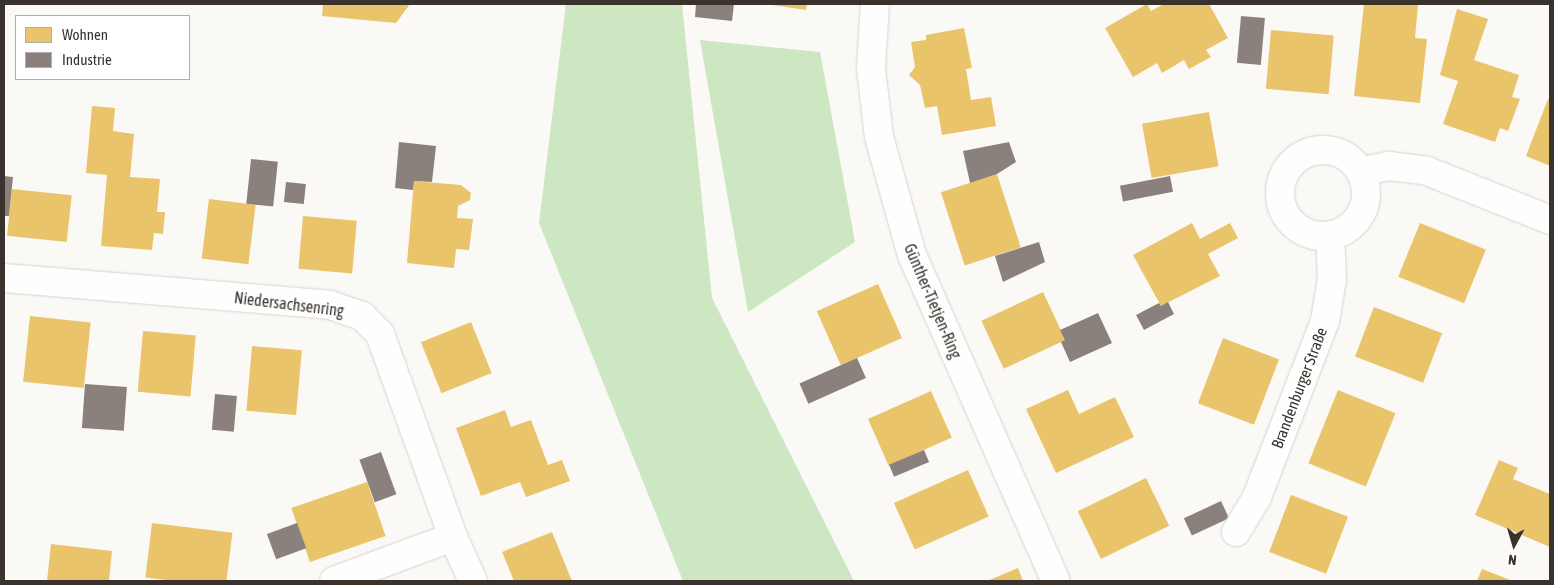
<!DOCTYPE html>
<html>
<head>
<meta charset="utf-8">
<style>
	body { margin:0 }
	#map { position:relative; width:1554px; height:585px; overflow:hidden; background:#fbf9f6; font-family:"Asap Condensed",sans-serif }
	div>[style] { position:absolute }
	.green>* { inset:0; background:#cce7c2 }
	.homes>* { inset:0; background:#e9c46a; transform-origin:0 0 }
	.industry>* { inset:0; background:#8a817c; transform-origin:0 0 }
	.roads { filter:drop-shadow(0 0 1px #d7d3ce) drop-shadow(0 0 1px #d7d3ce) }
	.minor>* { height:28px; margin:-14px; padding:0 14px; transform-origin:14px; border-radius:14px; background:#fefefe }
	.minor>.ring { margin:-14px; padding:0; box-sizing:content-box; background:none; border:28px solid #fefefe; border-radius:50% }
	span { translate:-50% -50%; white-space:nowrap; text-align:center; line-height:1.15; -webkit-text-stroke:5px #fff; paint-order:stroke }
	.street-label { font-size:16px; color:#3a332d }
	.frame { position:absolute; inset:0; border:5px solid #3a332d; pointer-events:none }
	.legend { position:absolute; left:15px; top:15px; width:175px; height:65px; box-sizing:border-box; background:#fff; border:1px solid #b0adab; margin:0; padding:6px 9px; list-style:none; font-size:15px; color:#3a332d }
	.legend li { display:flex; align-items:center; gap:10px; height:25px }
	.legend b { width:25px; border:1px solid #b0adab }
	.north { position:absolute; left:1489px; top:520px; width:50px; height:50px; -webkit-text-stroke:4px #fff; paint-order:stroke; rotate:186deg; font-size:14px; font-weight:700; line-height:20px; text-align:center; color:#3a332d }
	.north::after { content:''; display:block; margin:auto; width:18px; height:22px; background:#3a332d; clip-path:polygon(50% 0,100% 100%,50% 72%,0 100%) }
</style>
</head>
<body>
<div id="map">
	<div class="green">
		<div style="clip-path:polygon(566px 4px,682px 4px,712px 298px,854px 581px,683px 581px,539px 223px)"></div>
		<div style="clip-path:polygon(700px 40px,820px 52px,855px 242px,748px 312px)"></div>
	</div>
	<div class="homes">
		<div style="clip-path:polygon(323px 4px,410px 4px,396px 23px,322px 16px)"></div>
		<div style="clip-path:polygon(765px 4px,807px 4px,806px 10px)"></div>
		<div style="clip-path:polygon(1147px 4px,1151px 11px,1164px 4px,1209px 4px,1228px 38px,1206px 50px,1211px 57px,1189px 69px,1184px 60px,1162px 73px,1157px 63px,1133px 77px,1105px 28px)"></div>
		<div style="clip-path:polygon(1364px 4px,1418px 5px,1415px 38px,1427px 39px,1420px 103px,1354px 96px)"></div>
		<div style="clip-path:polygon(1457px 9px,1488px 19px,1474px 60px,1519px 75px,1512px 97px,1520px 99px,1508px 131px,1500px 128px,1495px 142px,1443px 124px,1458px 81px,1440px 75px)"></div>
		<div style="clip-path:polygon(964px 28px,972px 68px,966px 69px,971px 100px,991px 97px,996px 126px,942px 135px,937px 106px,925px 108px,920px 85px,909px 75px,915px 67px,911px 42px,926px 40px,926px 35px)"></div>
		<div style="left:1271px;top:30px;width:63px;height:59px;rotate:5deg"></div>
		<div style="clip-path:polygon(1548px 99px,1550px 100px,1550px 166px,1526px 156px)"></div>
		<div style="clip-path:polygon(92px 106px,115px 108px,113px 131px,134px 134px,130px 177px,160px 179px,157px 212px,165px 212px,163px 234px,154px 233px,152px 250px,101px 246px,107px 175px,86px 173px)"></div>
		<div style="left:1209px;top:112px;width:55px;height:68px;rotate:80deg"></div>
		<div style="left:997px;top:174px;width:77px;height:59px;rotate:72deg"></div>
		<div style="clip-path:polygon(414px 181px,461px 185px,471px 193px,470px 200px,458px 206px,457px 218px,473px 219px,469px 250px,456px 249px,454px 268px,407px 263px)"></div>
		<div style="left:12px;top:189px;width:60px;height:47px;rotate:6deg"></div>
		<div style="left:209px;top:199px;width:47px;height:60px;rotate:7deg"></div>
		<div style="left:303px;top:216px;width:54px;height:53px;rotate:5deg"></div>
		<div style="clip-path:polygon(1192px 223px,1200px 239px,1230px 223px,1238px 238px,1208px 254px,1220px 276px,1161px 306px,1133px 255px)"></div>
		<div style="left:1420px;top:223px;width:71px;height:58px;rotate:22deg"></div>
		<div style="left:878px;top:284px;width:59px;height:67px;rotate:66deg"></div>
		<div style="left:1043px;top:292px;width:53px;height:68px;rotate:65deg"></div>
		<div style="left:1374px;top:307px;width:73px;height:53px;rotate:21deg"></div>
		<div style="left:30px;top:316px;width:61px;height:66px;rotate:6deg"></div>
		<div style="left:471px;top:322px;width:55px;height:54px;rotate:68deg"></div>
		<div style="left:143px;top:331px;width:53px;height:61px;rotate:5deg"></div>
		<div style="left:1223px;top:338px;width:60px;height:70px;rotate:21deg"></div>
		<div style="left:252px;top:346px;width:50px;height:65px;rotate:5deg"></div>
		<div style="clip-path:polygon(1068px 390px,1079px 414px,1115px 397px,1134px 437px,1056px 473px,1026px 409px)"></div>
		<div style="left:1338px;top:390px;width:62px;height:79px;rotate:22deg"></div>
		<div style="left:931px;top:391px;width:51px;height:69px;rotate:66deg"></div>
		<div style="clip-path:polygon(505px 410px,511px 427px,531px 420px,548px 465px,562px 460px,570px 481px,526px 497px,520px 482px,481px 496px,456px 428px)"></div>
		<div style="clip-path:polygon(1499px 460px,1518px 468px,1513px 479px,1550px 494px,1550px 547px,1475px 515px)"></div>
		<div style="left:968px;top:470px;width:51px;height:81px;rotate:66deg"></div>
		<div style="left:1146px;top:478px;width:53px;height:76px;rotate:64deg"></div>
		<div style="left:367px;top:482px;width:57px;height:80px;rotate:71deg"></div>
		<div style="left:1291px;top:495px;width:61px;height:61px;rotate:21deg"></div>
		<div style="left:152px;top:523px;width:81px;height:55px;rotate:7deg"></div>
		<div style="clip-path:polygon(552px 532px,572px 581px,514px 581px,502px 552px)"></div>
		<div style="clip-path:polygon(51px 544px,112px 551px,109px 581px,47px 581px)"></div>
		<div style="clip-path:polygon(1018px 568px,1023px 581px,987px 581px)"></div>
		<div style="clip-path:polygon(1482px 569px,1513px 581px,1477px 581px)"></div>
	</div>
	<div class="industry">
		<div style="clip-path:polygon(696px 4px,734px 4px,732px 21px,695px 17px)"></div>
		<div style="left:1241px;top:16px;width:24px;height:47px;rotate:5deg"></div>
		<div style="clip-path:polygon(399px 142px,436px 146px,432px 182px,414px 181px,413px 190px,395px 188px)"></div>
		<div style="clip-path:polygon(1009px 142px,1016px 162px,997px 174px,970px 183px,963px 151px)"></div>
		<div style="left:251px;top:159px;width:27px;height:45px;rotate:6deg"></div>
		<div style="clip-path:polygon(4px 176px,13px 177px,9px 216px,4px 216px)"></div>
		<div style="left:1170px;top:176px;width:16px;height:51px;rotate:79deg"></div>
		<div style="left:286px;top:182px;width:20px;height:20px;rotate:6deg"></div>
		<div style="clip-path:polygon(1039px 242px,1045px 262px,1003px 282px,995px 256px)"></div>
		<div style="clip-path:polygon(1168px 302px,1174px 314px,1144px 330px,1136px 315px,1159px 303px,1161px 306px)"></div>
		<div style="clip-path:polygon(1098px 313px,1112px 343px,1070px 362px,1061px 342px,1065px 340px,1060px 330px)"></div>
		<div style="left:857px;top:358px;width:22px;height:63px;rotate:66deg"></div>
		<div style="left:85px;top:384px;width:42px;height:44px;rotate:4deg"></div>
		<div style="left:215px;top:394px;width:22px;height:36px;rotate:5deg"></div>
		<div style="left:924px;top:450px;width:13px;height:38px;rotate:67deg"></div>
		<div style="left:381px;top:452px;width:45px;height:23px;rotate:70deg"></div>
		<div style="left:1221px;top:501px;width:19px;height:41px;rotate:65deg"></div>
		<div style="left:297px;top:523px;width:27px;height:32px;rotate:70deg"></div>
	</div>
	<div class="roads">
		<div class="minor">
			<div style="left:875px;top:4px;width:64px;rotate:93.6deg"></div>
			<div style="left:871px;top:68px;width:69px;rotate:83.4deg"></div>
			<div style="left:879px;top:137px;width:123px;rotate:74.4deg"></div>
			<div style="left:912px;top:255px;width:356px;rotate:66.2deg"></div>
			<div class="ring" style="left:1280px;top:150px;width:58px;height:58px"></div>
			<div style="left:1360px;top:172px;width:30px;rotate:-12deg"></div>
			<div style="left:1389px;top:166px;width:38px;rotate:7deg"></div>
			<div style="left:1427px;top:171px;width:132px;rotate:21.7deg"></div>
			<div style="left:4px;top:278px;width:327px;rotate:4.7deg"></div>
			<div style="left:330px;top:305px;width:34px;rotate:19deg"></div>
			<div style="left:362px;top:316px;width:25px;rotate:45deg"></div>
			<div style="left:380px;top:334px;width:216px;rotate:70.2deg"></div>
			<div style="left:453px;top:537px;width:48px;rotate:65.6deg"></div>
			<div style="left:1236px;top:532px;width:41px;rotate:-59deg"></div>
			<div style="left:1257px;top:497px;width:189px;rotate:-68.9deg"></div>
			<div style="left:1325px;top:321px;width:43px;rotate:-80.5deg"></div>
			<div style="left:1332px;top:279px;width:43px;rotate:-92.7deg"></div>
			<div style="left:334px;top:581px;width:127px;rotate:-20.3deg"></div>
		</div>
	</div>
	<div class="street-label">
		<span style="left:933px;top:301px;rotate:67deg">Günther-Tietjen-Ring</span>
		<span style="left:289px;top:304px;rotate:7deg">Niedersachsenring</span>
		<span style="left:1299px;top:388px;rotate:-69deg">Brandenburger Straße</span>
	</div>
	<div class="frame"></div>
	<ul class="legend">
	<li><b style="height:14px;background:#e9c46a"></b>Wohnen</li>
	<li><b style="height:14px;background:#8a817c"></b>Industrie</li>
	</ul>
	<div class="north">N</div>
</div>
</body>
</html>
